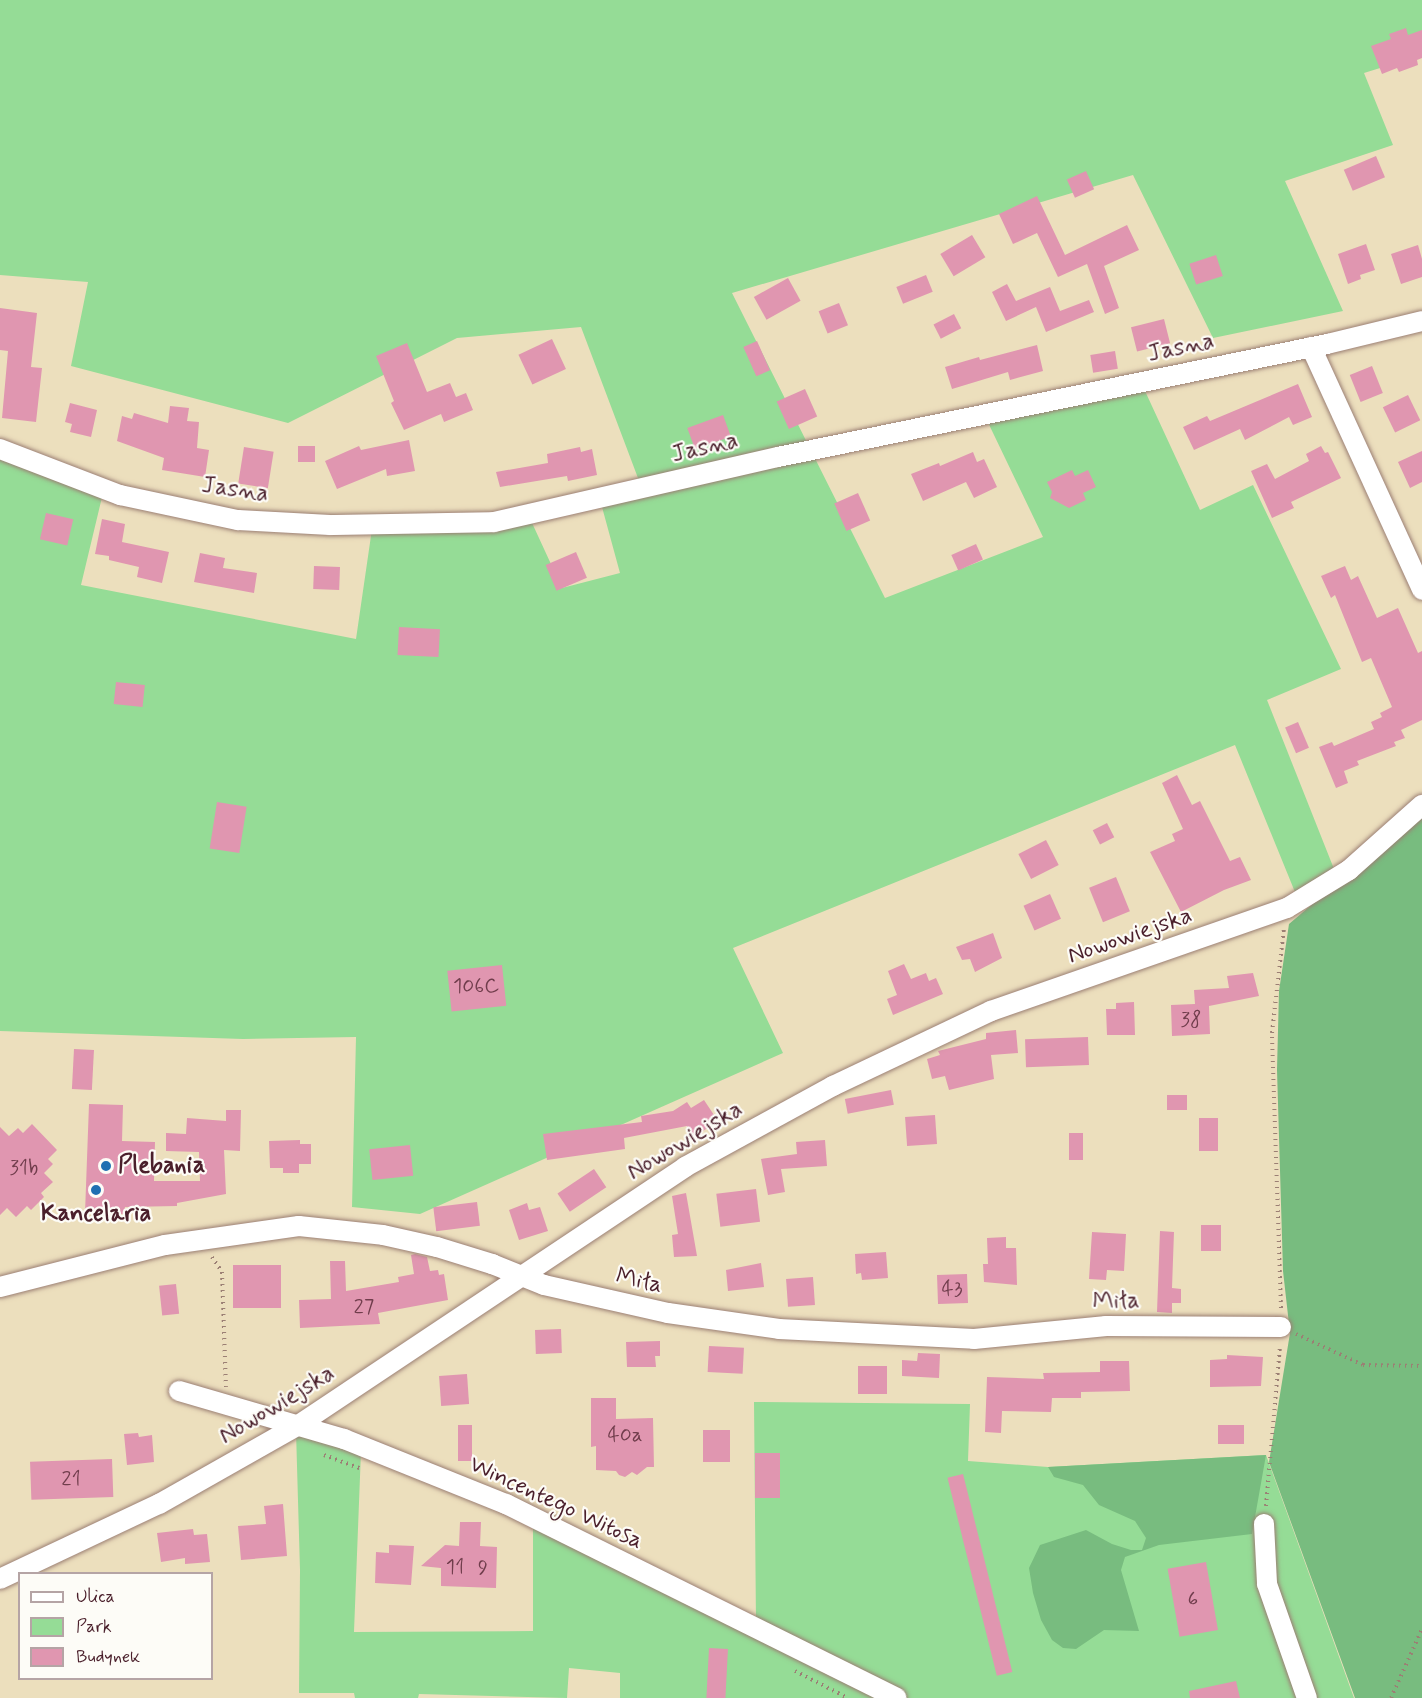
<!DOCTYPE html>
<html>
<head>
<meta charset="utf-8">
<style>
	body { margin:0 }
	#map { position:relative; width:1422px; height:1698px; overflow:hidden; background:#ecdfbd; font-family:Mynerve,sans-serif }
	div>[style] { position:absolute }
	.green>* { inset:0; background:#95dc96 }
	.forest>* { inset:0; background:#78bc7f }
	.building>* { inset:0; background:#e096b0; transform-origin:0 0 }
	.path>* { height:4px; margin-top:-2px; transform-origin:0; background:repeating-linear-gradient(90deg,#9b7f74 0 1.5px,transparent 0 6px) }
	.roads { filter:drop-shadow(0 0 2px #9b7f74) drop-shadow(0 0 2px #9b7f74) }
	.minor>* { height:20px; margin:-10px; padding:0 10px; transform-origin:10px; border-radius:10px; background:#fff }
	.dots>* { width:16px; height:16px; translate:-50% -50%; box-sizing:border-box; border:3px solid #fdfcf7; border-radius:50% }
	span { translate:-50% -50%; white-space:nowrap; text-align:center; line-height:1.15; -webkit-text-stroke:4.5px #fdfcf7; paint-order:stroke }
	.number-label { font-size:21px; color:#703d4c }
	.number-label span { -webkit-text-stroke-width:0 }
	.street-label { font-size:24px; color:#4a1f2b }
	.poi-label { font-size:24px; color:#4a1f2b; font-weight:700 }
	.left { translate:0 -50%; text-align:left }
	.legend { position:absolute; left:18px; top:1572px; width:195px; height:108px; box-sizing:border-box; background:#fdfcf7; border:2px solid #b5a4a5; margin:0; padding:8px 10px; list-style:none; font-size:18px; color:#4a1f2b }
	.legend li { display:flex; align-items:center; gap:12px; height:30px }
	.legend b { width:30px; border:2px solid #b5a4a5 }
</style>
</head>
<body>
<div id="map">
	<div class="green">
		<div style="clip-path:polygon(0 0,1422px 0,1422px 55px,1364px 73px,1393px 145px,1285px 181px,1343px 311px,1213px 338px,1133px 175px,732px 293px,885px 598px,1043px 537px,982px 410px,1139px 378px,1200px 510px,1253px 485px,1341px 669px,1267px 700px,1336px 874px,1297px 897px,1235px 745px,733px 948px,783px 1053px,420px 1214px,352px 1207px,356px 1037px,243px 1039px,0 1031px,0 453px,103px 493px,81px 585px,356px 639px,373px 522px,527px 512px,562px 588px,620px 573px,599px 496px,641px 486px,581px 327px,457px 338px,288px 423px,71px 366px,88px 282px,0 275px)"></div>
		<div style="clip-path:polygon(754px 1402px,970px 1404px,968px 1461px,1048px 1467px,1266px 1455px,1354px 1698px,620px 1698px,620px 1673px,569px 1668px,567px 1698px,419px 1694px,418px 1698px,355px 1698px,354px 1693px,299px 1693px,300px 1570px,296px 1431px,361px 1451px,354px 1632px,533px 1631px,533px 1515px,756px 1625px)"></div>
	</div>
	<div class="forest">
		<div style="clip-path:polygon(1422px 811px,1422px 1698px,1355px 1698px,1269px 1462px,1290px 1333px,1283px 1271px,1277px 1070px,1279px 991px,1289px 924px)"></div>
		<div style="clip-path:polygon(1266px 1455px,1252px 1534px,1159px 1545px,1125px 1557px,1121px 1570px,1139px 1631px,1104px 1630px,1076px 1649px,1063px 1648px,1052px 1640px,1041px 1620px,1033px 1593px,1029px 1568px,1040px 1545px,1086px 1530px,1112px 1544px,1131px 1550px,1142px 1550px,1146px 1538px,1135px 1521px,1099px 1505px,1083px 1485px,1054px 1477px,1048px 1467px)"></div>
	</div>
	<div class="building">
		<div style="clip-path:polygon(1406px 28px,1408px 35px,1422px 30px,1422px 58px,1417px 60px,1418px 65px,1399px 72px,1397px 68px,1382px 74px,1371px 46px,1391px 39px,1389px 34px)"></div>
		<div style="left:1376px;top:156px;width:23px;height:35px;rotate:67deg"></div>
		<div style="left:1086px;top:171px;width:20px;height:21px;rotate:66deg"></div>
		<div style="clip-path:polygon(1037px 196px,1065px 255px,1127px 225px,1139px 250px,1104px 266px,1119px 308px,1105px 314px,1087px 264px,1058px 277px,1037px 233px,1013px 244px,999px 214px)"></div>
		<div style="left:972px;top:235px;width:26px;height:37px;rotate:59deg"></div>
		<div style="clip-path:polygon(1366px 244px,1375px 270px,1360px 275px,1361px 279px,1348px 284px,1338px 254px)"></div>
		<div style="clip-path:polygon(1418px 245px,1422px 259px,1422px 277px,1401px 284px,1391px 254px)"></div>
		<div style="left:1216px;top:255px;width:22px;height:28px;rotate:72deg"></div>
		<div style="left:926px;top:275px;width:18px;height:32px;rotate:68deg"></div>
		<div style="left:788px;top:278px;width:26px;height:39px;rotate:61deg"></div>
		<div style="clip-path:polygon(1007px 284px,1016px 301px,1050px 287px,1060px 311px,1089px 300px,1094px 312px,1046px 332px,1036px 307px,1006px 321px,992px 292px)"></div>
		<div style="left:839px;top:303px;width:24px;height:22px;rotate:68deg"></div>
		<div style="clip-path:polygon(0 308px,37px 313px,31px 367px,42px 368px,36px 422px,2px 418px,8px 351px,0 350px)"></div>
		<div style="left:954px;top:314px;width:16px;height:23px;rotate:63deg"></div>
		<div style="left:1164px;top:319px;width:25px;height:34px;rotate:76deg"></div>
		<div style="left:552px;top:339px;width:33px;height:37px;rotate:65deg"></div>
		<div style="left:757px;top:341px;width:32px;height:15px;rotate:66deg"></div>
		<div style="clip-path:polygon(407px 343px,427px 392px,450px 383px,456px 397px,466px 393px,473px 410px,444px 422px,441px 414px,404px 430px,391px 403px,394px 401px,376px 356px)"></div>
		<div style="clip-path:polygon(1037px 345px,1043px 371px,1010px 380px,1008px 372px,952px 389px,945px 367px,979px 357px,980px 360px)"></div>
		<div style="left:1115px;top:351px;width:18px;height:25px;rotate:81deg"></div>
		<div style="left:1372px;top:366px;width:29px;height:24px;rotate:68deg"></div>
		<div style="clip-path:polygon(1298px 384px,1312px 417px,1293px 425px,1289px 417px,1245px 440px,1240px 429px,1194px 450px,1183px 427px,1207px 416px,1210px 421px)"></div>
		<div style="left:805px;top:389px;width:30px;height:31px;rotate:66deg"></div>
		<div style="left:1408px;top:395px;width:28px;height:28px;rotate:64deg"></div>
		<div style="clip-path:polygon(70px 403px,97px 410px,91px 437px,70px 432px,72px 424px,65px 422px)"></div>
		<div style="clip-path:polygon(170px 406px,189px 408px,187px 421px,199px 422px,197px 448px,209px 450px,205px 477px,162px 470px,164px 458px,117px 441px,122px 416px,132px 419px,134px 413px,168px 423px)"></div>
		<div style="left:723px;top:415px;width:23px;height:38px;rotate:70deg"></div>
		<div style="clip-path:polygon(409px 440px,415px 471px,387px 476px,386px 469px,337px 489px,325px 461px,359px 446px,361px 450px)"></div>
		<div style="left:315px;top:446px;width:16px;height:17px;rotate:90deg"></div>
		<div style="clip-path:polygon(1321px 446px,1325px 453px,1328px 452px,1341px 478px,1291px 502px,1294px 508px,1272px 518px,1251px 471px,1267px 464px,1275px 479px,1309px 461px,1306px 454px)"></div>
		<div style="left:244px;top:447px;width:30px;height:37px;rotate:9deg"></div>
		<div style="clip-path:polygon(580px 447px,581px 452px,592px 449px,597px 475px,568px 481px,567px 476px,500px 487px,496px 472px,548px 463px,547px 454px)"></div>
		<div style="clip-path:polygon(1422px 451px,1422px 482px,1410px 488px,1398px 462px)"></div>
		<div style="clip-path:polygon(973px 452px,977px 462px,984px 459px,997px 487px,974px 498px,966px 482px,923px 501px,911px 474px,939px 463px,940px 466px)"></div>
		<div style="clip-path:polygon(1072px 470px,1075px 476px,1088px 470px,1096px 487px,1083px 493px,1086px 500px,1069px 508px,1050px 498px,1052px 492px,1047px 482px)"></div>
		<div style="left:858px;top:493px;width:30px;height:26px;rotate:66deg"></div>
		<div style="left:46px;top:513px;width:28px;height:27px;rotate:13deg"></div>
		<div style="clip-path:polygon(102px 519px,125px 524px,122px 542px,169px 552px,162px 583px,137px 577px,139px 567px,109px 560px,109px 556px,95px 554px)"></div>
		<div style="left:976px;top:544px;width:17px;height:27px;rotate:66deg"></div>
		<div style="left:576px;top:552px;width:28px;height:33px;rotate:67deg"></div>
		<div style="clip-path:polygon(200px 553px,225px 558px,223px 568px,257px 573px,254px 593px,194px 582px)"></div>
		<div style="left:314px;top:566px;width:26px;height:23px;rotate:2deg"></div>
		<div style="clip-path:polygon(1345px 566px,1351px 580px,1358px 576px,1377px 618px,1398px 608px,1418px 653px,1422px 651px,1422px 720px,1401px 730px,1405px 738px,1394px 742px,1396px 746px,1357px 761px,1359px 765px,1344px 771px,1348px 783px,1336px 788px,1319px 747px,1332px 742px,1334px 746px,1374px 729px,1371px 722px,1382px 717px,1380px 713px,1392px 707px,1371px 658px,1362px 662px,1335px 595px,1331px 598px,1321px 576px)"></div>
		<div style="left:399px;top:627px;width:41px;height:28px;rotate:3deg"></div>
		<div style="left:116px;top:682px;width:29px;height:22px;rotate:6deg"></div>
		<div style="left:1298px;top:722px;width:28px;height:14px;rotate:67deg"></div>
		<div style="clip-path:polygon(1177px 775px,1192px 805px,1200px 801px,1230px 861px,1240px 857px,1251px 880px,1224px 890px,1181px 912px,1150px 852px,1175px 841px,1172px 834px,1183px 829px,1162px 783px)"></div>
		<div style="left:217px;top:802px;width:30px;height:47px;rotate:9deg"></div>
		<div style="left:1107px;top:823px;width:16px;height:16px;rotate:63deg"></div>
		<div style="left:1046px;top:840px;width:28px;height:31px;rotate:63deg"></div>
		<div style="left:1116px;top:877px;width:37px;height:29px;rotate:68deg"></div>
		<div style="left:1050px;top:894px;width:27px;height:29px;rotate:66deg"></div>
		<div style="clip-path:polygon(993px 933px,1002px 958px,975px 972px,970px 959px,962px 960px,956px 947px)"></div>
		<div style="clip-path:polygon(904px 964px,911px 979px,926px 973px,929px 981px,936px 978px,943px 994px,893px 1015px,887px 999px,897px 995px,888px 971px)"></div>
		<div style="left:502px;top:965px;width:41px;height:55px;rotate:84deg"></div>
		<div style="clip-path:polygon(1253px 973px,1259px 996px,1209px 1006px,1210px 1034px,1172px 1036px,1171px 1005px,1195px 1004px,1194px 990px,1229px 988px,1227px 976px)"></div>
		<div style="clip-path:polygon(1134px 1002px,1135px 1035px,1107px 1035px,1106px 1009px,1116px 1009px,1116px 1003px)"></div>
		<div style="clip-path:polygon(1016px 1030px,1018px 1053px,991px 1055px,994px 1079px,949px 1090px,945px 1076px,932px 1079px,927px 1059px,940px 1055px,938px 1051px,986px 1039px,986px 1033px)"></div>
		<div style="left:1088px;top:1037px;width:28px;height:63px;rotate:88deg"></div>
		<div style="left:74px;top:1049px;width:20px;height:40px;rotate:3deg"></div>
		<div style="left:891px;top:1090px;width:15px;height:47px;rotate:79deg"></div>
		<div style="left:1167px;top:1095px;width:20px;height:15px"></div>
		<div style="clip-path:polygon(704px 1100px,718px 1121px,694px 1137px,687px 1126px,624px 1138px,625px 1149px,547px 1160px,543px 1134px,642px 1122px,641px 1116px,673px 1111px,687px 1102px,691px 1108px)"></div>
		<div style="clip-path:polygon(89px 1104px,123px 1105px,122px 1141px,155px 1142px,154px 1181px,200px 1181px,199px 1152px,166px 1151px,166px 1133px,186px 1134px,187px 1118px,226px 1121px,226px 1110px,241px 1110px,240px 1151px,224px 1150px,226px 1194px,177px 1203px,177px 1206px,125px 1207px,124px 1214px,85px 1213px)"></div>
		<div style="left:935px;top:1115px;width:29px;height:30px;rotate:86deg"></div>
		<div style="left:1199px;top:1118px;width:19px;height:33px"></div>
		<div style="clip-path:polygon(32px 1124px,57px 1150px,48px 1159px,53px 1164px,44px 1173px,53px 1182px,41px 1193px,44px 1197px,31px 1210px,27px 1206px,16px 1217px,7px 1208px,0 1215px,0 1127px,9px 1136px,18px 1128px,23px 1133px)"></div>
		<div style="left:1069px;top:1133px;width:14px;height:27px"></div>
		<div style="clip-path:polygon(300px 1140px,300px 1144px,311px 1144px,311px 1164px,299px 1164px,299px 1173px,283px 1173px,283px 1168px,270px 1168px,269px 1141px)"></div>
		<div style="clip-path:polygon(825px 1140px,827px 1166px,781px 1169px,785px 1192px,768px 1195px,761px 1159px,797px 1154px,796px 1142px)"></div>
		<div style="left:410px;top:1145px;width:31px;height:41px;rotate:84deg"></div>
		<div style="left:594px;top:1169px;width:22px;height:44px;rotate:56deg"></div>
		<div style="left:756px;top:1189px;width:33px;height:40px;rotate:83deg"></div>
		<div style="clip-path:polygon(686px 1193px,697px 1256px,674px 1257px,672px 1235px,678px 1234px,672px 1196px)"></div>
		<div style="left:477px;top:1202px;width:24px;height:44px;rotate:83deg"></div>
		<div style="clip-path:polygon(527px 1203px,529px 1210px,540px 1207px,548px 1231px,519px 1240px,509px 1210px)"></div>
		<div style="left:1221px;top:1225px;width:26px;height:20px;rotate:90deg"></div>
		<div style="clip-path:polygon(1160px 1231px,1174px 1232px,1172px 1288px,1181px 1289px,1181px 1303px,1172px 1303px,1172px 1313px,1157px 1312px)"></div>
		<div style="clip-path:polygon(1092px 1232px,1126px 1234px,1124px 1271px,1107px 1270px,1106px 1280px,1089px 1279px)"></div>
		<div style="clip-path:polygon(1006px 1237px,1006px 1248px,1016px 1248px,1017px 1285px,984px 1282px,983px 1264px,988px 1264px,987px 1238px)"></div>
		<div style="clip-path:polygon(886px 1252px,888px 1278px,862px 1280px,861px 1273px,856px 1274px,855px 1254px)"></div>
		<div style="clip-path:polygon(415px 1254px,427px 1257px,430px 1271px,438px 1270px,439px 1275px,444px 1274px,448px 1300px,378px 1313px,380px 1324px,300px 1328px,299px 1300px,331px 1299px,330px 1261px,345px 1261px,346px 1291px,399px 1282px,398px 1277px,414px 1274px,411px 1255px)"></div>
		<div style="clip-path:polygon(761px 1263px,764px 1287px,728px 1291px,726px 1270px)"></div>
		<div style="left:233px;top:1265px;width:48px;height:43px"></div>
		<div style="left:967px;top:1274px;width:29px;height:30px;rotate:88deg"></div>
		<div style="left:813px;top:1277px;width:28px;height:27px;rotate:86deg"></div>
		<div style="left:176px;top:1284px;width:30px;height:17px;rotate:84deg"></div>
		<div style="left:561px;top:1329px;width:24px;height:26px;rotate:88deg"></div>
		<div style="clip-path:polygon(660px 1341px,660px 1356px,655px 1356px,656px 1367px,627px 1367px,626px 1342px)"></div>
		<div style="left:709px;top:1346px;width:35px;height:26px;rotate:3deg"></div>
		<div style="clip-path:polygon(918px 1353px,940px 1354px,939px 1378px,902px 1376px,902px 1360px,917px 1361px)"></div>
		<div style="clip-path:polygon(1227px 1355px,1263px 1357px,1261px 1386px,1210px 1387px,1210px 1360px,1227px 1359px)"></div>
		<div style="clip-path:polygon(1100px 1361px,1129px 1361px,1130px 1391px,1081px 1392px,1081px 1398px,1052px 1398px,1051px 1412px,1002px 1411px,1001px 1433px,985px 1432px,987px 1377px,1044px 1379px,1043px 1373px,1100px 1372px)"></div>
		<div style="left:858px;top:1366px;width:29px;height:28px"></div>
		<div style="left:467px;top:1374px;width:30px;height:28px;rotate:86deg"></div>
		<div style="clip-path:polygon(591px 1398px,616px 1398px,616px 1419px,653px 1418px,654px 1467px,647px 1467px,637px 1475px,632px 1472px,625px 1477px,619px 1475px,616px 1471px,596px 1470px,596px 1446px,591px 1447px)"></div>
		<div style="left:458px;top:1425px;width:14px;height:36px"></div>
		<div style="left:1218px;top:1425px;width:26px;height:19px"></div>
		<div style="left:703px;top:1430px;width:27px;height:32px"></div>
		<div style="clip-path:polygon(138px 1433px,139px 1437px,152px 1435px,154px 1462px,127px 1465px,124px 1434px)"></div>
		<div style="left:755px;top:1453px;width:25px;height:45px"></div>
		<div style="left:112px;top:1459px;width:38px;height:82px;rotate:88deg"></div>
		<div style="left:963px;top:1474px;width:204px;height:16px;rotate:76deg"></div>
		<div style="clip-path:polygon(283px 1504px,287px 1556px,241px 1560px,238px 1526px,266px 1524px,264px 1506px)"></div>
		<div style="clip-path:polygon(460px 1522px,481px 1522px,480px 1546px,497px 1547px,496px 1588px,441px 1586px,441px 1568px,421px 1566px,445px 1545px,459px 1546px)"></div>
		<div style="clip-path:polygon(193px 1529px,194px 1535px,207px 1534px,210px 1562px,185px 1564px,185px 1558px,161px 1562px,157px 1533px)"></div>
		<div style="clip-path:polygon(389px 1545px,414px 1546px,411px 1585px,375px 1583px,376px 1552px,389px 1553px)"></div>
		<div style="left:1206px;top:1562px;width:69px;height:39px;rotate:80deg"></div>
		<div style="left:709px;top:1648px;width:19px;height:50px;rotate:3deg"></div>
		<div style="clip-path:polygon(1236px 1681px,1240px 1698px,1190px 1698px,1189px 1691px)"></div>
	</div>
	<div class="path">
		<div style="left:212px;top:1257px;width:18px;rotate:56deg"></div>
		<div style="left:222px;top:1272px;width:115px;rotate:88deg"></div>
		<div style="left:1281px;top:1308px;width:275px;rotate:-91.9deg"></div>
		<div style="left:1272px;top:1033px;width:107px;rotate:-83.5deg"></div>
		<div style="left:1296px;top:1334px;width:74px;rotate:24.8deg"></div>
		<div style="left:1363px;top:1365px;width:59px;rotate:1deg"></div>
		<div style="left:324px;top:1455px;width:40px;rotate:20.2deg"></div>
		<div style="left:1266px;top:1506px;width:161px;rotate:-85deg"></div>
		<div style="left:795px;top:1671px;width:59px;rotate:27deg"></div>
		<div style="left:1391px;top:1698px;width:76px;rotate:-65.8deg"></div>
	</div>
	<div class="roads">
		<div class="minor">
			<div style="left:1311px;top:347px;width:267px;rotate:65.4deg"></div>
			<div style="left:0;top:449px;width:129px;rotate:21deg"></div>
			<div style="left:120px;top:495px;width:121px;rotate:12deg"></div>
			<div style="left:238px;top:520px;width:92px;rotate:3.1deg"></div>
			<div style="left:330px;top:525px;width:164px;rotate:-1deg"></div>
			<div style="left:494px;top:522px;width:291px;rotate:-12.9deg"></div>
			<div style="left:778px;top:457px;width:561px;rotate:-11.63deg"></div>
			<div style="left:1327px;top:344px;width:98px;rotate:-13.6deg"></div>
			<div style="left:0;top:1287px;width:170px;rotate:-14.3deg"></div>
			<div style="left:165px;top:1245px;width:135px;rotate:-8.1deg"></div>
			<div style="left:299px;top:1226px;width:84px;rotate:6.1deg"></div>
			<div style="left:383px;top:1235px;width:55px;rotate:12.5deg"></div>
			<div style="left:437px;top:1247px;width:58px;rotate:17.2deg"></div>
			<div style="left:492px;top:1264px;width:56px;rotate:22deg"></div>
			<div style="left:544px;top:1285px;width:127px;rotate:12.7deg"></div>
			<div style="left:668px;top:1313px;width:112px;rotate:8.2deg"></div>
			<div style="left:779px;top:1329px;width:195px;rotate:2.9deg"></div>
			<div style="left:974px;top:1339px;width:133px;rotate:-5.6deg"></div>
			<div style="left:1106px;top:1326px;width:175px;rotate:0.3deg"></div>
			<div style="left:179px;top:1391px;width:172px;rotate:16.2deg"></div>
			<div style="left:344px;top:1439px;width:175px;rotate:21.9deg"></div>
			<div style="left:506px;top:1504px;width:436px;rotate:26.4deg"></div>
			<div style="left:1264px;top:1524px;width:60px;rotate:87.1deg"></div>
			<div style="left:1267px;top:1584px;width:121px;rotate:70.7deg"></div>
			<div style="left:0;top:1579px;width:176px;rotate:-25.3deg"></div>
			<div style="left:159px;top:1504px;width:159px;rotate:-29.5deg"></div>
			<div style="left:297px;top:1426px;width:467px;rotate:-33.7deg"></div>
			<div style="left:685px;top:1167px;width:169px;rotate:-28.7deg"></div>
			<div style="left:833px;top:1086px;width:175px;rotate:-25.4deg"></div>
			<div style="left:991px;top:1011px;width:313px;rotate:-19.2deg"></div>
			<div style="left:1287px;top:908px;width:73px;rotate:-31.5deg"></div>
			<div style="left:1349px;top:870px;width:98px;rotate:-41.7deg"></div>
		</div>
	</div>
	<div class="dots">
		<div style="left:106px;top:1166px;background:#1f6fb2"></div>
		<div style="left:96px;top:1190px;background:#1f6fb2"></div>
	</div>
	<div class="number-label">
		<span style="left:476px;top:986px">106C</span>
		<span style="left:1191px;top:1020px">38</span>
		<span style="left:24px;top:1168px">31b</span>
		<span style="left:952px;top:1289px">43</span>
		<span style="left:364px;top:1307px">27</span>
		<span style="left:625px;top:1435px">40a</span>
		<span style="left:71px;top:1479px">21</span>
		<span style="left:455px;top:1567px">11</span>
		<span style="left:483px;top:1568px">9</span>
		<span style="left:1193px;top:1599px">6</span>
	</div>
	<div class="street-label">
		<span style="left:1181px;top:348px;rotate:-12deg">Jasna</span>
		<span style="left:705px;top:448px;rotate:-13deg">Jasna</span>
		<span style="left:235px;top:490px;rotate:8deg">Jasna</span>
		<span style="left:1130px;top:936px;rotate:-19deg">Nowowiejska</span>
		<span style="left:685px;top:1141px;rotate:-31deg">Nowowiejska</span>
		<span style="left:639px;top:1281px;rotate:12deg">Miła</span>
		<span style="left:1116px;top:1302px;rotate:-2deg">Miła</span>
		<span style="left:277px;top:1405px;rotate:-31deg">Nowowiejska</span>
		<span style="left:556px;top:1503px;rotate:25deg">Wincentego Witosa</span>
	</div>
	<div class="poi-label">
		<span class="left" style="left:118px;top:1166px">Plebania</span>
		<span style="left:96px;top:1214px">Kancelaria</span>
	</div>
	<ul class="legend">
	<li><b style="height:8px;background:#fff"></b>Ulica</li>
	<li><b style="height:16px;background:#95dc96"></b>Park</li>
	<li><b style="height:16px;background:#e096b0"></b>Budynek</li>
	</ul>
</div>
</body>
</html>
